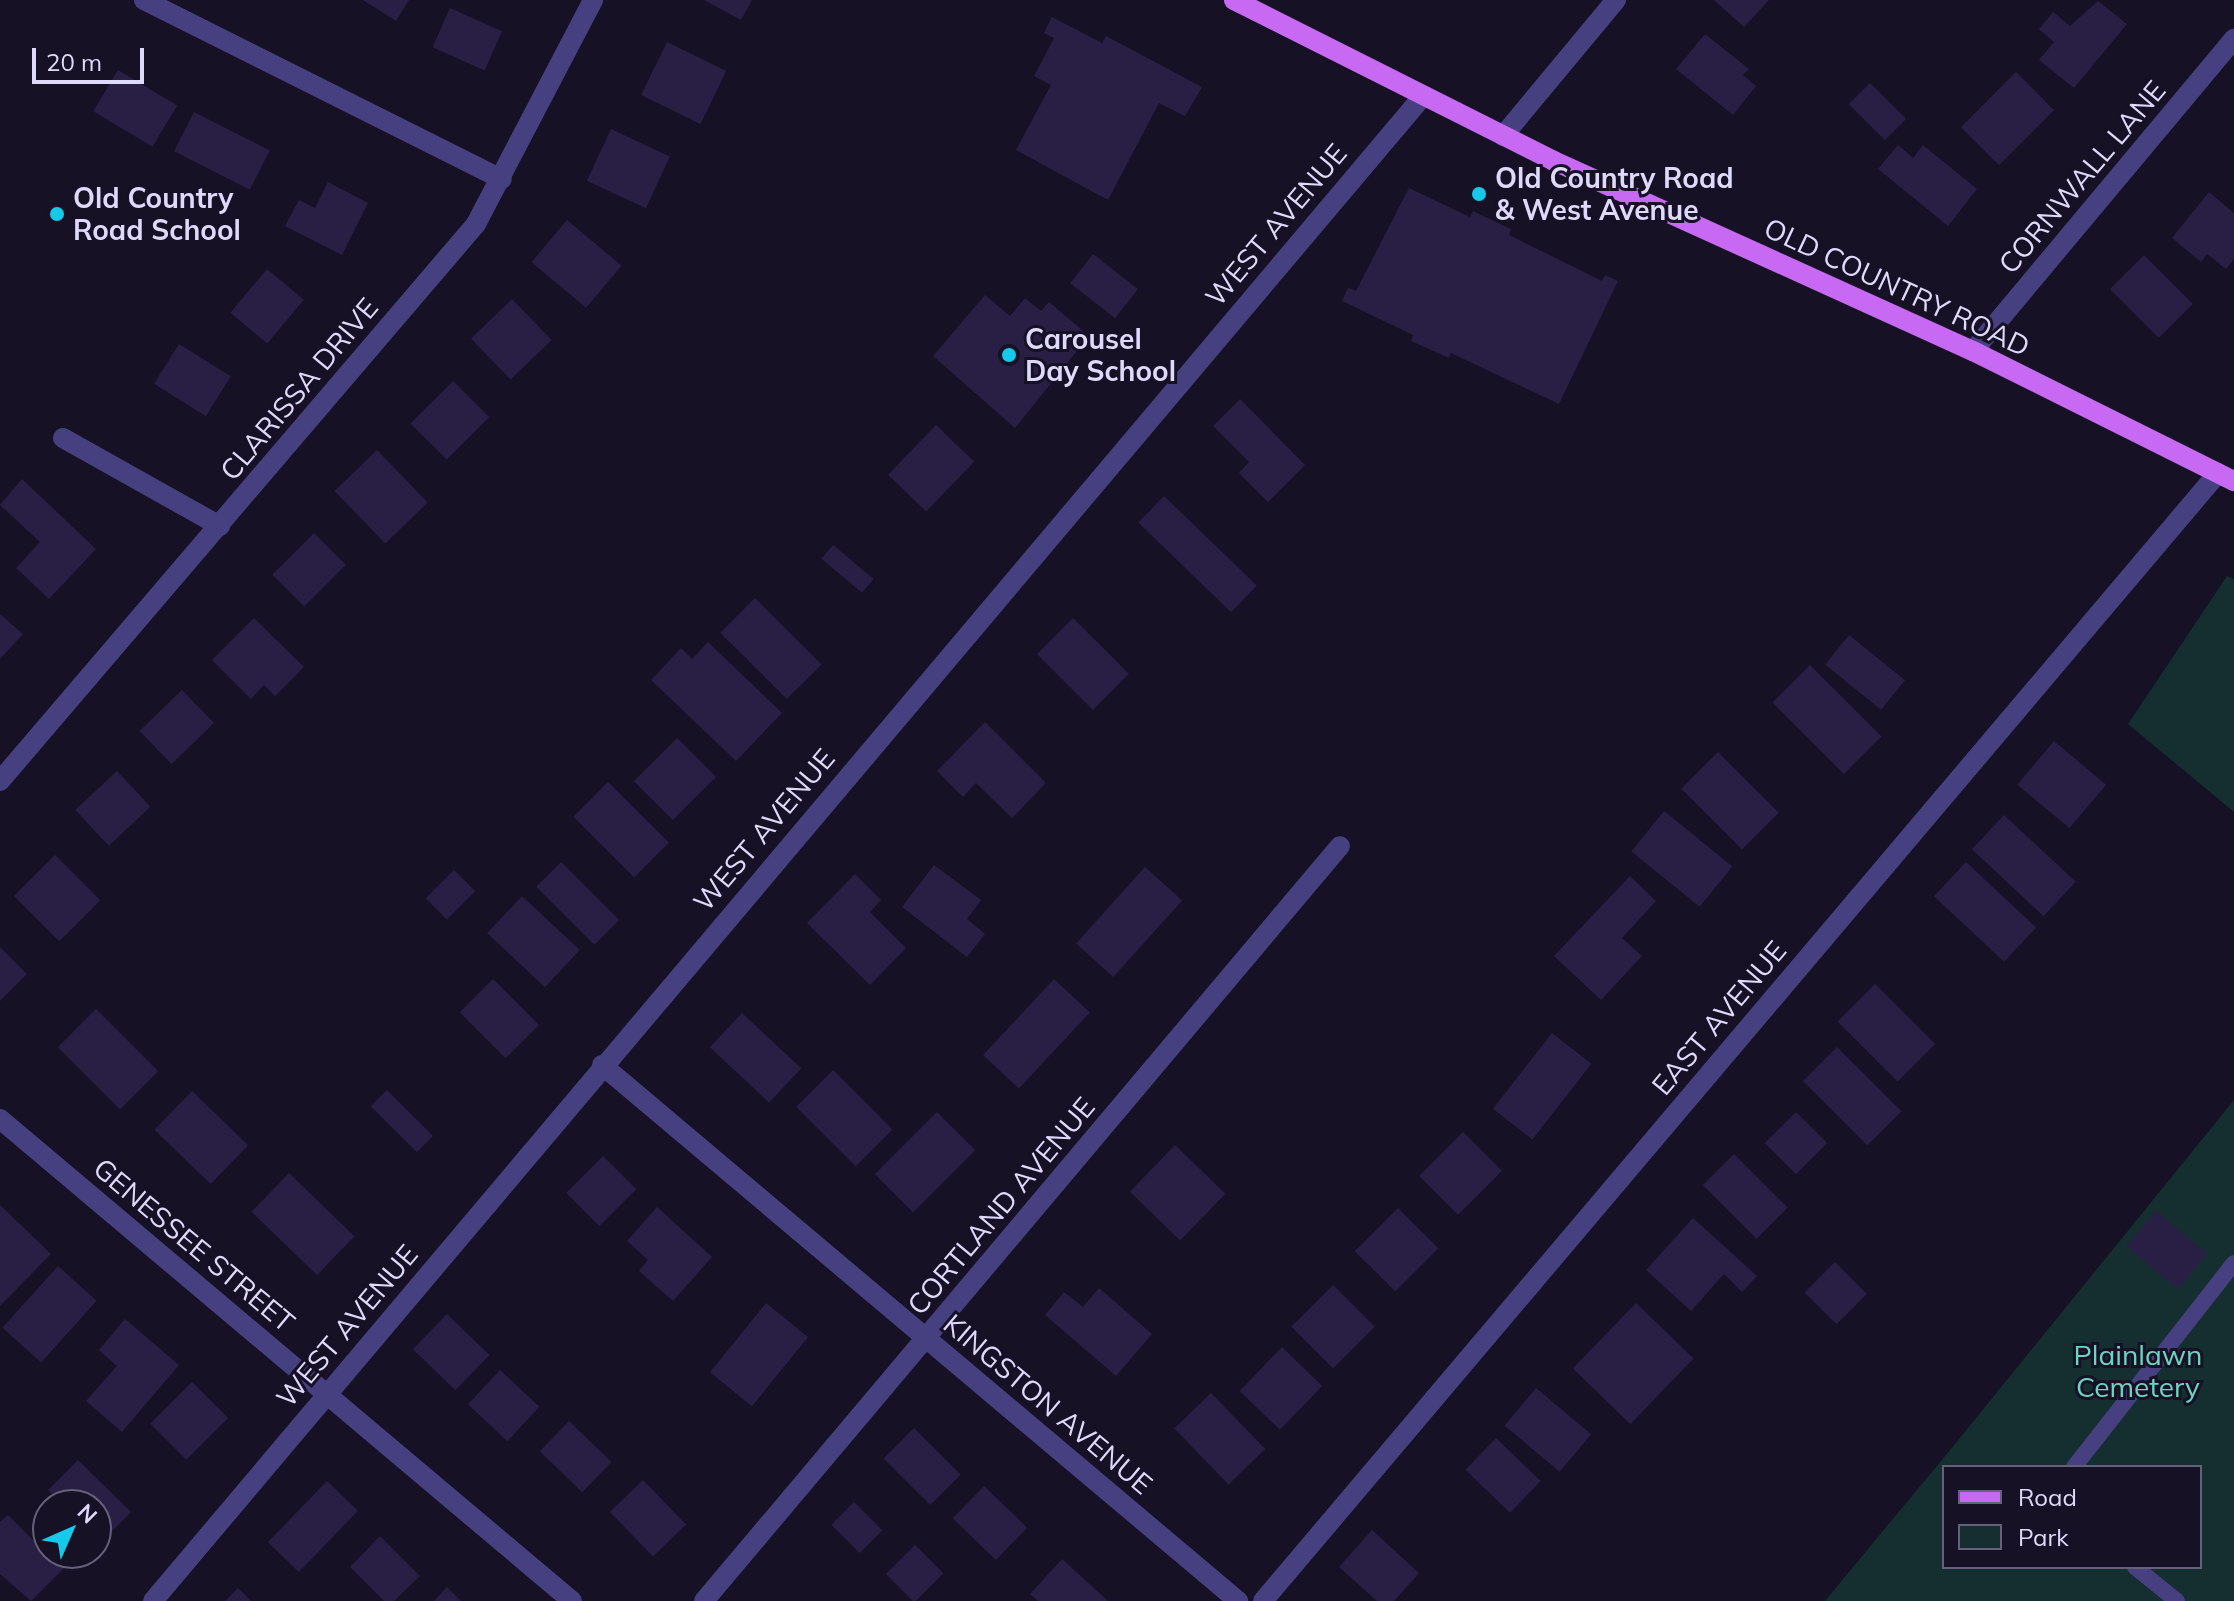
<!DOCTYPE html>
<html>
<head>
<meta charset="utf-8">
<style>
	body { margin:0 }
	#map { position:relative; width:2234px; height:1601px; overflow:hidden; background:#161125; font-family:Mulish,sans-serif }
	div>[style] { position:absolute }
	.green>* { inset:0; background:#152e2f }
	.building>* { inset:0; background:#291f44; transform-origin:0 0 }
	.lane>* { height:16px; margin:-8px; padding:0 8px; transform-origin:8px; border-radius:8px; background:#464080 }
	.street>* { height:20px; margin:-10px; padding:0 10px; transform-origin:10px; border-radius:10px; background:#464080 }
	.primary>* { height:20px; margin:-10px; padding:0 10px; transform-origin:10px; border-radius:10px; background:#c769f2 }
	.dots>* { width:22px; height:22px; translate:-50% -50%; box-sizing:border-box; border:4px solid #161125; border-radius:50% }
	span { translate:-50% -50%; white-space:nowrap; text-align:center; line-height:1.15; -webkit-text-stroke:6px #161125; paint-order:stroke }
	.street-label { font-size:28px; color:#dfd9fc }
	.poi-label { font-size:28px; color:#dfd9fc; font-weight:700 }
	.left { translate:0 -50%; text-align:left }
	.park-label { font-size:28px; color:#6ad6c1 }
	.legend { position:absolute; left:1942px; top:1465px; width:260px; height:104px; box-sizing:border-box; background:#161125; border:2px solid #66617b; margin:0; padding:10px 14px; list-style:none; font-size:24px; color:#dfd9fc }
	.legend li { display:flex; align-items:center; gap:16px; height:40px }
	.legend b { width:40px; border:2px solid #66617b }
	.north { position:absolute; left:32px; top:1489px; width:80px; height:80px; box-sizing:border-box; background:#161125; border:2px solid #66617b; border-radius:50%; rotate:45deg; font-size:22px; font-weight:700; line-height:32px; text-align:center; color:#dfd9fc }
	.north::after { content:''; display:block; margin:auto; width:28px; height:36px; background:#15c9eb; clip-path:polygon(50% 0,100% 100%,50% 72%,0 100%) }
	.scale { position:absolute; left:32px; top:48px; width:112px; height:36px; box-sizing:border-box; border:4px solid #dfd9fc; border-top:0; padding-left:10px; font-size:24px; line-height:28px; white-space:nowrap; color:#dfd9fc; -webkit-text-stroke:6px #161125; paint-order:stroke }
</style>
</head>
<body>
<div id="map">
	<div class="green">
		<div style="clip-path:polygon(2227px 576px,2234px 579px,2234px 812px,2128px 724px)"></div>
		<div style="clip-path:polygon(evenodd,2234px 1100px,2234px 1601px,1825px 1601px,1955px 1444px,2234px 1100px,1944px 1467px,2200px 1467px,2200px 1567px,1944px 1567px,1944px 1467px)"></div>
	</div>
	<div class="building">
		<div style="clip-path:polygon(363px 0,409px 0,396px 21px)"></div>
		<div style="clip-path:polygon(704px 0,752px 0,741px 20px)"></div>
		<div style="clip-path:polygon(1714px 0,1769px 0,1744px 27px)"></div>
		<div style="clip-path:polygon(2098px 1px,2127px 24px,2074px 88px,2039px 60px,2054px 42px,2039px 29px,2053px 12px,2070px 26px)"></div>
		<div style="left:450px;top:8px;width:57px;height:43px;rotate:24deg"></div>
		<div style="clip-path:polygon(1052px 17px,1102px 43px,1106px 36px,1202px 87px,1185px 116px,1159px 103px,1108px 200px,1016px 150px,1051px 85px,1034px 76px,1054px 38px,1044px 33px)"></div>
		<div style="clip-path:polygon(1705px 34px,1749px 69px,1743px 75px,1756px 86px,1733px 115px,1676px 69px)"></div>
		<div style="left:667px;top:42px;width:66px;height:59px;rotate:26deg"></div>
		<div style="left:118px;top:70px;width:69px;height:48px;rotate:31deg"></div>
		<div style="left:2016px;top:72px;width:54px;height:78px;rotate:45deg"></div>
		<div style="left:1870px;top:83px;width:51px;height:30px;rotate:45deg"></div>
		<div style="left:194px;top:112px;width:85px;height:44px;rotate:27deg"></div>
		<div style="left:611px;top:129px;width:65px;height:57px;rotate:25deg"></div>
		<div style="clip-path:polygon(1898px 145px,1913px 158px,1923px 145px,1977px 189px,1948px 226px,1878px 169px)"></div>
		<div style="clip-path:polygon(328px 182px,368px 203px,342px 255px,285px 226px,299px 200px,315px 208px)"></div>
		<div style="clip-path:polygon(1409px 188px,1470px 217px,1473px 211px,1511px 229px,1509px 235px,1602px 281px,1605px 275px,1618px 281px,1559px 404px,1451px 353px,1449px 358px,1411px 341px,1413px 335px,1342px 301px,1348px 288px,1356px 291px)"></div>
		<div style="clip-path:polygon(2209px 192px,2234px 213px,2234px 259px,2226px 269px,2207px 254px,2201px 262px,2172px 238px)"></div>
		<div style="left:567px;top:220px;width:71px;height:55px;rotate:40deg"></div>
		<div style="left:1093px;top:254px;width:57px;height:37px;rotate:38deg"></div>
		<div style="left:2144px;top:255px;width:69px;height:48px;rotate:45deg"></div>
		<div style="left:267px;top:269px;width:48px;height:57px;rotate:40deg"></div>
		<div style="clip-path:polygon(985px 295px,1010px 316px,1025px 298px,1041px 311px,1049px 302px,1089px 336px,1015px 428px,933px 356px)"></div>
		<div style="left:512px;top:299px;width:57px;height:57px;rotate:46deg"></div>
		<div style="left:179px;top:344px;width:61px;height:47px;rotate:32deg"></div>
		<div style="left:453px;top:381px;width:51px;height:60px;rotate:45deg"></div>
		<div style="clip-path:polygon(1240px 399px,1305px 465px,1268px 502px,1239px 473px,1249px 462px,1213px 426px)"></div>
		<div style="left:936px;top:425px;width:53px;height:69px;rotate:44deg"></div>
		<div style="left:377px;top:450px;width:73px;height:59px;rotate:46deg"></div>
		<div style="clip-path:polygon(22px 479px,96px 549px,49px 599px,16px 568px,40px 542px,0 505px)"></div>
		<div style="left:1164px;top:496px;width:129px;height:37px;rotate:44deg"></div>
		<div style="left:314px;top:533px;width:45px;height:59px;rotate:45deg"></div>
		<div style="left:833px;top:545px;width:53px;height:18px;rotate:40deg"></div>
		<div style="left:755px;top:598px;width:94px;height:49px;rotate:45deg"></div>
		<div style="clip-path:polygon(0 614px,23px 634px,0 659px)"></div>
		<div style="clip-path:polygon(254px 618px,304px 667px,275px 696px,264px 685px,251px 699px,212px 660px)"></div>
		<div style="left:1073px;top:618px;width:79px;height:51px;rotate:45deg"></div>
		<div style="left:1849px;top:635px;width:72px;height:38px;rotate:39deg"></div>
		<div style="clip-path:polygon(708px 642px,782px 713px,736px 761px,651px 680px,681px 648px,692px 659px)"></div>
		<div style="left:1810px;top:665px;width:101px;height:53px;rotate:45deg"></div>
		<div style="left:182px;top:690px;width:46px;height:59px;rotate:46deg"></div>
		<div style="clip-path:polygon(985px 722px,1046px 783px,1012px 818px,976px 783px,963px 797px,937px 771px)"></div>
		<div style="left:677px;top:738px;width:55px;height:61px;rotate:45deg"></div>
		<div style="left:2054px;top:741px;width:68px;height:57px;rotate:40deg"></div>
		<div style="left:1718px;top:752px;width:86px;height:52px;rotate:45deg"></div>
		<div style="left:117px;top:771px;width:49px;height:57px;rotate:47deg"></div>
		<div style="left:608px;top:782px;width:86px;height:49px;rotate:45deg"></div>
		<div style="left:1664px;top:811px;width:88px;height:52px;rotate:39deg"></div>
		<div style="left:2004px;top:815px;width:98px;height:47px;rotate:43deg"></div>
		<div style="left:55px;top:855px;width:64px;height:58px;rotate:45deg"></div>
		<div style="left:561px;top:862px;width:82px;height:35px;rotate:45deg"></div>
		<div style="left:1966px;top:862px;width:96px;height:47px;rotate:43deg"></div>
		<div style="clip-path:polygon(934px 865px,981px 900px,967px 919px,985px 934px,967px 957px,902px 907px)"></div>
		<div style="left:1145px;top:867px;width:50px;height:103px;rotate:42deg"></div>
		<div style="left:454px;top:870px;width:30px;height:40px;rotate:45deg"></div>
		<div style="clip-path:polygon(855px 874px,881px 900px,870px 912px,906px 948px,870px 985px,807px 923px)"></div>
		<div style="clip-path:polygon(1630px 876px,1656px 901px,1622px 938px,1642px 956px,1601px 1000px,1554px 956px)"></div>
		<div style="left:522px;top:896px;width:79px;height:51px;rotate:43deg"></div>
		<div style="clip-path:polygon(0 947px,27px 974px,0 1001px)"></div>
		<div style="left:493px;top:979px;width:65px;height:47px;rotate:45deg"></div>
		<div style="left:1054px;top:979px;width:49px;height:104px;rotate:43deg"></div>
		<div style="left:1875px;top:984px;width:85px;height:53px;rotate:45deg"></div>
		<div style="left:96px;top:1009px;width:88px;height:54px;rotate:45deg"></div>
		<div style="left:742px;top:1013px;width:81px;height:47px;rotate:43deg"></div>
		<div style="left:1552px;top:1033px;width:50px;height:96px;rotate:38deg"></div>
		<div style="left:1837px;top:1047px;width:91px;height:48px;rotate:45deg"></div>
		<div style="left:833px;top:1070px;width:84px;height:52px;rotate:45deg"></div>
		<div style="left:387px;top:1090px;width:65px;height:23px;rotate:45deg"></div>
		<div style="left:192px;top:1091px;width:78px;height:54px;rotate:44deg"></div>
		<div style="left:937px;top:1112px;width:54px;height:88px;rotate:45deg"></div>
		<div style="left:1796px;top:1112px;width:44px;height:44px;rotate:45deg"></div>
		<div style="left:1463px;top:1132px;width:55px;height:62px;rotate:45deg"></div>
		<div style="left:1175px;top:1145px;width:70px;height:65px;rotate:44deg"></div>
		<div style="left:1734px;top:1154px;width:76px;height:44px;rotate:45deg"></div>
		<div style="left:603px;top:1156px;width:47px;height:52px;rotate:45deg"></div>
		<div style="left:289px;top:1173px;width:91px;height:54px;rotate:44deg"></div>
		<div style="clip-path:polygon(0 1205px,51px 1254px,0 1306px)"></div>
		<div style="clip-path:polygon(657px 1207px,712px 1257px,673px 1301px,639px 1271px,648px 1260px,627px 1241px)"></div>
		<div style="left:1398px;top:1208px;width:57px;height:61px;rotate:45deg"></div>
		<div style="left:2156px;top:1211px;width:67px;height:46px;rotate:40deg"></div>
		<div style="clip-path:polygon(1693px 1218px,1757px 1276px,1742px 1292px,1724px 1274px,1691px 1311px,1646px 1270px)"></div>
		<div style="left:1835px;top:1262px;width:45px;height:43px;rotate:45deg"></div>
		<div style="left:58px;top:1266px;width:52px;height:83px;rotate:42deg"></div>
		<div style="left:1333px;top:1285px;width:59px;height:59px;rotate:45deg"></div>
		<div style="clip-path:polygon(1099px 1288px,1152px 1334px,1116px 1376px,1045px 1315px,1064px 1292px,1083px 1307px)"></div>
		<div style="left:766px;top:1303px;width:54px;height:89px;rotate:39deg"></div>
		<div style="left:1636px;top:1303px;width:80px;height:91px;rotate:44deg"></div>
		<div style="left:447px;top:1314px;width:59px;height:49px;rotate:44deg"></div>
		<div style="clip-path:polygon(125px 1319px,179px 1365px,122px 1432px,86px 1401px,117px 1366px,99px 1350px)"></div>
		<div style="left:1282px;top:1347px;width:56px;height:61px;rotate:44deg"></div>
		<div style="left:500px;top:1370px;width:54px;height:47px;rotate:43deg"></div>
		<div style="left:192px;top:1382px;width:51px;height:59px;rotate:45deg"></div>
		<div style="left:1536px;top:1388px;width:72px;height:49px;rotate:40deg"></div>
		<div style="left:1211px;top:1393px;width:78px;height:51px;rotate:46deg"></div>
		<div style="left:569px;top:1421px;width:59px;height:42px;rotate:44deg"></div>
		<div style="left:914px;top:1428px;width:66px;height:43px;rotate:45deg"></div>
		<div style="left:1496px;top:1438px;width:62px;height:44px;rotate:44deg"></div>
		<div style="clip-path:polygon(78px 1460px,131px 1512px,100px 1543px,96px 1505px,63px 1505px,48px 1490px)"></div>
		<div style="left:643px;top:1480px;width:62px;height:46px;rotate:46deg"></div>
		<div style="left:327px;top:1481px;width:43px;height:85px;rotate:44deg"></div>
		<div style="left:984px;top:1486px;width:60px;height:45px;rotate:44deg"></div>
		<div style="left:854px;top:1502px;width:40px;height:32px;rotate:45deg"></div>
		<div style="clip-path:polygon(8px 1515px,33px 1540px,46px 1526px,48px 1553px,76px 1556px,31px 1601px,0 1574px,0 1522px)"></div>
		<div style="clip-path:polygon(1372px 1530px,1419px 1573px,1394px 1601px,1377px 1601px,1339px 1567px)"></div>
		<div style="clip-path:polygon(380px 1536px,420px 1576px,394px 1601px,384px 1601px,350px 1567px)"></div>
		<div style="left:915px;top:1545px;width:40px;height:41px;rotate:45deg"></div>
		<div style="clip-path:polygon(1062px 1559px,1108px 1601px,1038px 1601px,1030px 1594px)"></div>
		<div style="clip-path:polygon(447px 1587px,461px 1601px,434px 1601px)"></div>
		<div style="clip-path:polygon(238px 1588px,251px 1601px,225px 1601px)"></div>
	</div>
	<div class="lane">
		<div style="left:2074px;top:1467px;width:259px;rotate:-51.9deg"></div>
		<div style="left:2135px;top:1567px;width:54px;rotate:39deg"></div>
	</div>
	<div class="street">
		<div style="left:144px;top:0;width:400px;rotate:26.6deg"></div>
		<div style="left:1503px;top:136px;width:177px;rotate:-50.3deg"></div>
		<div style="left:1973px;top:351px;width:407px;rotate:-50.1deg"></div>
		<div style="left:63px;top:438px;width:180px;rotate:29.3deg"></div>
		<div style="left:0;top:781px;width:733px;rotate:-49.48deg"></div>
		<div style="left:476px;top:224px;width:253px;rotate:-62.4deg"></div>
		<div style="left:602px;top:1065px;width:832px;rotate:40.12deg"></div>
		<div style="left:0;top:1119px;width:748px;rotate:40.12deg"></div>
		<div style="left:153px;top:1601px;width:1968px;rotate:-49.84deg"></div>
		<div style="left:704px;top:1601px;width:987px;rotate:-49.89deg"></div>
		<div style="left:1263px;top:1601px;width:1478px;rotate:-49.75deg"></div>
	</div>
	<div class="primary">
		<div style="left:1234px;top:0;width:358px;rotate:26.7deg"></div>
		<div style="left:1554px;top:161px;width:460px;rotate:24.4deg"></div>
		<div style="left:1973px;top:351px;width:292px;rotate:26.5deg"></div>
	</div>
	<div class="dots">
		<div style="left:1479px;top:194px;background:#15c9eb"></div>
		<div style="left:57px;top:214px;background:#15c9eb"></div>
		<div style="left:1009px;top:355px;background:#15c9eb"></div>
	</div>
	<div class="street-label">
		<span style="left:2082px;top:177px;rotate:-50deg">CORNWALL LANE</span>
		<span style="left:1276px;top:225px;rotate:-50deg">WEST AVENUE</span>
		<span style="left:1897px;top:287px;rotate:25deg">OLD COUNTRY ROAD</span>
		<span style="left:299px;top:389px;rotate:-50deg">CLARISSA DRIVE</span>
		<span style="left:764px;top:830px;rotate:-50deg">WEST AVENUE</span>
		<span style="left:1719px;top:1018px;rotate:-50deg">EAST AVENUE</span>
		<span style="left:1001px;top:1206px;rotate:-50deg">CORTLAND AVENUE</span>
		<span style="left:194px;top:1245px;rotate:40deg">GENESSEE STREET</span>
		<span style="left:347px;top:1326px;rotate:-50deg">WEST AVENUE</span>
		<span style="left:1048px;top:1404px;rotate:40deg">KINGSTON AVENUE</span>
	</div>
	<div class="poi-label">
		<span class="left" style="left:1495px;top:194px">Old Country Road<br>&amp; West Avenue</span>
		<span class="left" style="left:73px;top:214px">Old Country<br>Road School</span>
		<span class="left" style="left:1025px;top:355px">Carousel<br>Day School</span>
	</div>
	<div class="park-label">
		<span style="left:2138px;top:1371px">Plainlawn<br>Cemetery</span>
	</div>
	<ul class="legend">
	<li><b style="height:10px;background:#c769f2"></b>Road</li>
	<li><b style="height:22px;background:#152e2f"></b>Park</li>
	</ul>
	<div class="north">N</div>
	<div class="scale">20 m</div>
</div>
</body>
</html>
